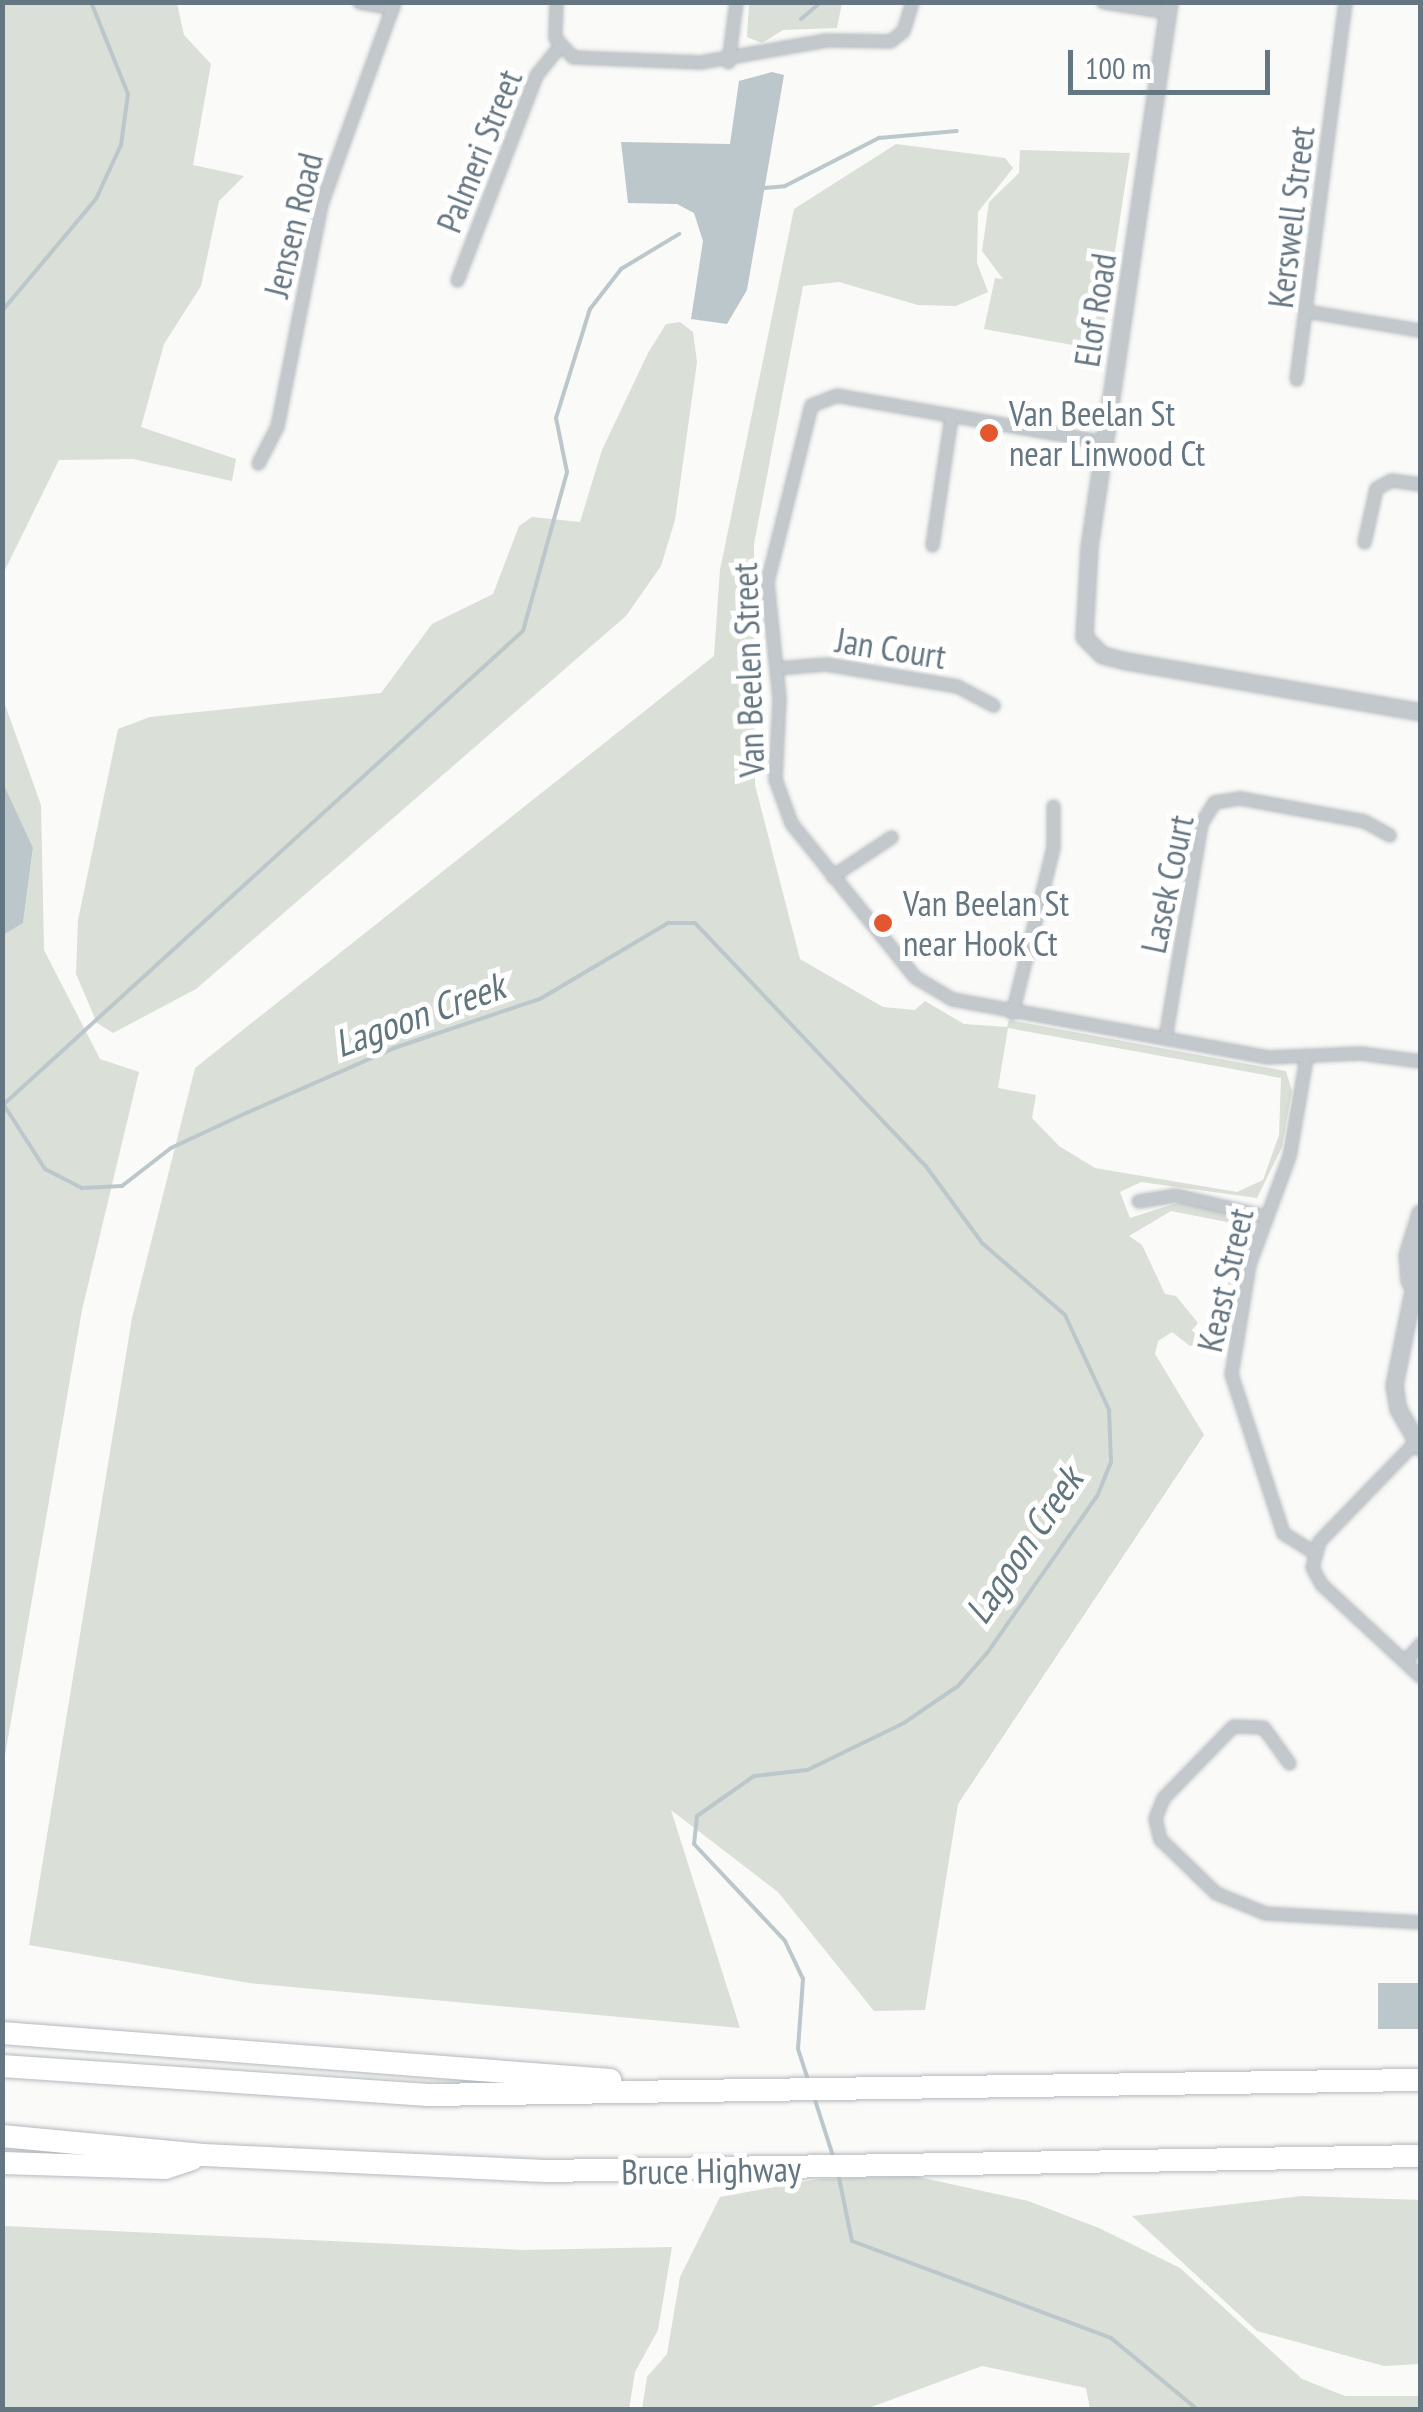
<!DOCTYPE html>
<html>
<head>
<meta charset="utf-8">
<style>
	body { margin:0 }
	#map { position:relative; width:1423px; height:2412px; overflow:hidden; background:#fafaf8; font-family:"PT Sans Narrow",sans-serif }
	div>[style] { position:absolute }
	.green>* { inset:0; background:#dadfd7 }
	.water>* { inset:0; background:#bbc7cb; transform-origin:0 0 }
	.stream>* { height:4px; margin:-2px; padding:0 2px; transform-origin:2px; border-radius:2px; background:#bbc7cb }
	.roads { filter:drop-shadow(0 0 2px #b4b9bd) drop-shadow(0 0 2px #b4b9bd) }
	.minor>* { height:11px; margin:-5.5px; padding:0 5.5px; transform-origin:5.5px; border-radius:5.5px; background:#c3c8cc }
	.tertiary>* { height:15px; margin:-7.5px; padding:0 7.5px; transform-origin:7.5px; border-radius:7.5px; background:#c3c8cc }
	.motorway>* { height:22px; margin:-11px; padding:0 11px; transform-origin:11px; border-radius:11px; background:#fff }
	.dots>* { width:28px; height:28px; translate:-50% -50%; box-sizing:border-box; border:5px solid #fff; border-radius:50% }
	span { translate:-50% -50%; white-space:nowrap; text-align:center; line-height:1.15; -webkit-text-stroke:10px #fff; paint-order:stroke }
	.street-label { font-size:35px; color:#657683 }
	.poi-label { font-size:35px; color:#657683 }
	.left { translate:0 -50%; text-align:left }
	.water-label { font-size:38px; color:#60757c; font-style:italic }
	.frame { position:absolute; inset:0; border:5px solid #657683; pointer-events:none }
	.scale { position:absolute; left:1068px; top:50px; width:202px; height:45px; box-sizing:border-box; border:5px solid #657683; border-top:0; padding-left:12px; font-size:30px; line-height:35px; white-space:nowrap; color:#657683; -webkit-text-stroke:8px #fff; paint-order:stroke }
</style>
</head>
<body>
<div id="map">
	<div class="green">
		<div style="clip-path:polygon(3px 2px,177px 3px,184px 35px,211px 64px,193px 165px,244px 176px,219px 201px,201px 286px,164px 344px,141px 427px,236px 459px,232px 481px,133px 459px,59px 460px,3px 574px)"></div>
		<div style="clip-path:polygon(749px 3px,749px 2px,842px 3px,837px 28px,783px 30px,762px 43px,747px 37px)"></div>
		<div style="clip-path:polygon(evenodd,896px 144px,1005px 158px,1013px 168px,978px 212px,977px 263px,988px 292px,956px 306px,918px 305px,839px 282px,803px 286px,754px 544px,755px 785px,800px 959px,883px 1007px,915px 1010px,925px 1001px,964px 1024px,1007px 1027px,1009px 1020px,1286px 1071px,1292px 1091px,1282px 1147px,1257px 1198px,1141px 1182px,1120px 1192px,1130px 1218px,1180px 1202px,1228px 1211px,1242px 1221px,1226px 1341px,1220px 1338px,1237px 1224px,1171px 1211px,1129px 1236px,1142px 1245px,1165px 1294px,1176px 1296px,1198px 1323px,1192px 1330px,1202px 1342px,1190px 1346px,1172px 1332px,1158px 1341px,1155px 1354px,1204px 1435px,958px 1804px,925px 2010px,874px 2011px,778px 1892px,671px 1810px,740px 2028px,249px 1983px,29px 1945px,132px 1318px,195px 1068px,714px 656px,720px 570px,794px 209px,896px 144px,1008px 1028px,1281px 1078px,1279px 1135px,1263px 1180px,1237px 1192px,1095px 1168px,1059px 1146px,1032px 1118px,1036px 1095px,998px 1088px,1008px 1028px)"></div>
		<div style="clip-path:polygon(1020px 150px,1130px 153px,1100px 350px,984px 329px,995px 278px,1003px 279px,982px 251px,989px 202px,1019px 173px)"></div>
		<div style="clip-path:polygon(680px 322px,693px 332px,697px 362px,675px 520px,661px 566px,626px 616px,196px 989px,113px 1033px,97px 1023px,76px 974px,78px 920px,118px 729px,150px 717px,381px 693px,432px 624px,493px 594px,519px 526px,532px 517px,580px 522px,602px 450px,648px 353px,666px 324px)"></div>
		<div style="clip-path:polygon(3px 699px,41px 805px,44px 950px,100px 1059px,139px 1072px,82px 1310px,3px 1767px,2px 935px,23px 923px,33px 849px,3px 783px)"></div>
		<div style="clip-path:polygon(914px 2176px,1028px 2201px,1099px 2228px,1180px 2268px,1302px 2379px,1345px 2396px,1420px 2396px,1420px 2409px,1090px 2409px,1086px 2388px,982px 2366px,866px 2409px,642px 2409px,647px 2377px,667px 2354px,680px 2277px,720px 2197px,819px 2179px)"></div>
		<div style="clip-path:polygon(1302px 2196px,1420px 2200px,1420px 2364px,1384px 2366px,1257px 2331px,1132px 2216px)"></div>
		<div style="clip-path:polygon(4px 2226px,524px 2250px,672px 2247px,658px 2330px,635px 2372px,629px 2409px,3px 2410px)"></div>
	</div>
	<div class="water">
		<div style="clip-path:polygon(772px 72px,784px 75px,747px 290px,727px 324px,691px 319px,703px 241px,694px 213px,677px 204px,628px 203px,621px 142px,730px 144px,739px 81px)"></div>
		<div style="clip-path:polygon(3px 783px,33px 848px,23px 923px,3px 935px)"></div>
		<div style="left:1420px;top:1983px;width:46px;height:42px;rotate:90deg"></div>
	</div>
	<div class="stream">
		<div style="left:801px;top:19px;width:26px;rotate:-40deg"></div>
		<div style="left:764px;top:188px;width:21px;rotate:-5deg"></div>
		<div style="left:785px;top:186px;width:106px;rotate:-27.1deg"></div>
		<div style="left:879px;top:138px;width:78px;rotate:-5.1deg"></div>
		<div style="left:2px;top:311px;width:146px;rotate:-50deg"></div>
		<div style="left:96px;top:199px;width:60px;rotate:-65.2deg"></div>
		<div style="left:121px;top:145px;width:51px;rotate:-82.2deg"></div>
		<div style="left:128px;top:94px;width:99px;rotate:-111.9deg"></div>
		<div style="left:2px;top:1102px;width:80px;rotate:57.3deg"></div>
		<div style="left:45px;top:1169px;width:42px;rotate:27.2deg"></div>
		<div style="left:82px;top:1188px;width:40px;rotate:-2.9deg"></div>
		<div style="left:122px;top:1186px;width:62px;rotate:-37.8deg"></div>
		<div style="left:171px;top:1148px;width:81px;rotate:-25deg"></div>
		<div style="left:244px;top:1114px;width:164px;rotate:-23.7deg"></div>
		<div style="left:394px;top:1048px;width:154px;rotate:-18.6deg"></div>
		<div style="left:540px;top:999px;width:149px;rotate:-30.7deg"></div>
		<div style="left:668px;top:923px;width:27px"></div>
		<div style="left:695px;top:923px;width:334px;rotate:46.5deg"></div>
		<div style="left:925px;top:1165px;width:97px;rotate:53.8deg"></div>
		<div style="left:982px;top:1243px;width:110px;rotate:40.9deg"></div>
		<div style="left:1065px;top:1315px;width:105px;rotate:65.1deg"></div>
		<div style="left:1109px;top:1410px;width:52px;rotate:87.8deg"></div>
		<div style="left:1111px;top:1462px;width:37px;rotate:112deg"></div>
		<div style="left:1097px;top:1496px;width:192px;rotate:125deg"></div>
		<div style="left:987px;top:1653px;width:44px;rotate:131.3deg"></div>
		<div style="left:958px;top:1686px;width:65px;rotate:145.6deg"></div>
		<div style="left:904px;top:1723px;width:108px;rotate:154.1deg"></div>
		<div style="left:807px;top:1770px;width:53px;rotate:173.5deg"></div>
		<div style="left:754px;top:1776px;width:70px;rotate:144.9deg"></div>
		<div style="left:697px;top:1816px;width:28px;rotate:96deg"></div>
		<div style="left:694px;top:1844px;width:133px;rotate:46.8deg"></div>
		<div style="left:785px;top:1941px;width:42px;rotate:64.7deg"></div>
		<div style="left:803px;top:1979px;width:70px;rotate:94.1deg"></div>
		<div style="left:798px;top:2049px;width:32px;rotate:72deg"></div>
		<div style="left:4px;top:1104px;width:702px;rotate:-42.35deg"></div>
		<div style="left:523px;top:631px;width:165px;rotate:-74.5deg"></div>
		<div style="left:567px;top:472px;width:55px;rotate:-101.5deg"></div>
		<div style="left:556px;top:418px;width:114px;rotate:-72.7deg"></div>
		<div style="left:590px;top:309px;width:51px;rotate:-52.2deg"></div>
		<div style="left:621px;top:269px;width:68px;rotate:-31.1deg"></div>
		<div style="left:814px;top:2097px;width:65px;rotate:72.1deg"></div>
		<div style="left:838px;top:2173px;width:69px;rotate:78.4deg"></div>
		<div style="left:852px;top:2241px;width:277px;rotate:20.5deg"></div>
		<div style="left:1111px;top:2338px;width:113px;rotate:39.6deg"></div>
	</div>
	<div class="roads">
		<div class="minor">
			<div style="left:359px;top:2px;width:34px;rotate:10deg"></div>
			<div style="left:556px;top:2px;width:36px;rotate:92deg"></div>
			<div style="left:555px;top:38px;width:26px;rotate:47deg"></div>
			<div style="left:573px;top:57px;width:127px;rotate:2.3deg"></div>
			<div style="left:700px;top:62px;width:128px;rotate:-9.9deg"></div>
			<div style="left:826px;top:40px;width:64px;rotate:0.9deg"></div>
			<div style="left:890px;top:41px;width:16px;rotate:-38deg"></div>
			<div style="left:903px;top:31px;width:30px;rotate:-73deg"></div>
			<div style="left:1103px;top:2px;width:64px;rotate:9deg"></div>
			<div style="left:728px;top:62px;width:61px;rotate:-82.4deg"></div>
			<div style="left:457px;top:280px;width:220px;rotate:-68.9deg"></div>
			<div style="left:536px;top:75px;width:36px;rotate:-51deg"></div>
			<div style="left:1306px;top:311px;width:116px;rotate:9.5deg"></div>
			<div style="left:1296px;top:379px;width:380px;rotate:-82.6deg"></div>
			<div style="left:1105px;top:442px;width:272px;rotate:-170.1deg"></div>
			<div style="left:837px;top:395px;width:28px;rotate:159deg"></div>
			<div style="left:811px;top:405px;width:182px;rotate:104deg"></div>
			<div style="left:767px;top:582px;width:117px;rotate:84.1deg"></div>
			<div style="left:779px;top:698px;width:81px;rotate:92.8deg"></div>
			<div style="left:775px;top:779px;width:47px;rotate:70deg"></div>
			<div style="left:791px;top:823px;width:198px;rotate:51.2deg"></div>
			<div style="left:915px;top:977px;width:43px;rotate:30.7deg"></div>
			<div style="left:952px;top:999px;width:320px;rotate:10.4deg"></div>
			<div style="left:1267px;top:1057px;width:93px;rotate:-2.5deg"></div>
			<div style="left:1360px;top:1053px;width:61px;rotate:7.6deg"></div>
			<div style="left:258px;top:463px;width:42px;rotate:-62.8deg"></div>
			<div style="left:277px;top:426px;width:226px;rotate:-78.8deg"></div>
			<div style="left:321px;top:204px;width:215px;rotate:-70.1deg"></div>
			<div style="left:1364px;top:542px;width:55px;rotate:-77.5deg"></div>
			<div style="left:1376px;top:488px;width:17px;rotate:-28deg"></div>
			<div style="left:1391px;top:480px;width:29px;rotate:8deg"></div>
			<div style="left:932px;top:545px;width:130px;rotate:-81.6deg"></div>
			<div style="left:776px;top:668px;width:50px;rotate:-4.6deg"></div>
			<div style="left:826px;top:664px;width:133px;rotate:9.5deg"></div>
			<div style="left:957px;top:686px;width:41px;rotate:27.8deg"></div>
			<div style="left:832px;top:876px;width:71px;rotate:-33.5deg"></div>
			<div style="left:1012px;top:1013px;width:171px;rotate:-76.1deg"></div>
			<div style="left:1053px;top:847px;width:41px;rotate:-90deg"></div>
			<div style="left:1165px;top:1038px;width:218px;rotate:-80.5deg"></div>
			<div style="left:1201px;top:823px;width:25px;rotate:-58deg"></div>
			<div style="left:1214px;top:802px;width:26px;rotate:-9deg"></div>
			<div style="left:1240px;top:798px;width:126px;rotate:10.5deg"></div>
			<div style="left:1364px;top:821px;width:29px;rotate:29deg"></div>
			<div style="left:1306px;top:1058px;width:99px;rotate:99.8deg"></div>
			<div style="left:1289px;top:1156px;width:115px;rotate:110.3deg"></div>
			<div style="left:1249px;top:1264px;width:111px;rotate:99.3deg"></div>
			<div style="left:1231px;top:1374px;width:167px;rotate:71.9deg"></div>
			<div style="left:1283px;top:1533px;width:36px;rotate:32deg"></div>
			<div style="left:1138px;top:1201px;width:38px;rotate:-9deg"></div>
			<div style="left:1176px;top:1195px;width:91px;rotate:13.3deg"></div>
			<div style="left:1415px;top:1442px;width:138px;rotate:134.1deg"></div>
			<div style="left:1319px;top:1541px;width:27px;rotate:105deg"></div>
			<div style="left:1312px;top:1567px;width:19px;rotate:62deg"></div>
			<div style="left:1321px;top:1584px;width:135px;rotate:42.9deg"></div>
			<div style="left:1405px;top:1661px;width:23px;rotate:-49deg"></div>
			<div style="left:1289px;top:1763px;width:44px;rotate:-125.8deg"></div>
			<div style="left:1263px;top:1727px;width:30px;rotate:-178deg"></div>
			<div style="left:1233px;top:1726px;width:100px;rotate:134.2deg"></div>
			<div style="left:1163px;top:1798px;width:22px;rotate:112deg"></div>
			<div style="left:1155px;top:1818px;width:22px;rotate:77deg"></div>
			<div style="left:1160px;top:1839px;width:78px;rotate:44deg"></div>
			<div style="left:1216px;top:1893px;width:53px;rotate:22.2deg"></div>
			<div style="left:1265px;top:1913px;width:155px;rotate:3.3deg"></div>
		</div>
		<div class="tertiary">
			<div style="left:1169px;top:2px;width:551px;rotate:98.35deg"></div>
			<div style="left:1089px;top:547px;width:90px;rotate:93.2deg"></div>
			<div style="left:1084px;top:637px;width:25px;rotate:45deg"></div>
			<div style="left:1102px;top:655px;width:25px;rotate:14deg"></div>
			<div style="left:1126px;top:661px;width:298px;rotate:9.8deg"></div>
			<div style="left:1417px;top:1232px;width:24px;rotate:83deg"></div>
			<div style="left:1420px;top:1256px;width:132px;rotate:101.4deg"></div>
			<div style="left:1394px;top:1385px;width:24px;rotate:81deg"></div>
			<div style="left:1398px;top:1409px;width:44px;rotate:59.9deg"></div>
			<div style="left:1409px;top:1281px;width:26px;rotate:-94deg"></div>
			<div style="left:1407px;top:1255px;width:44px;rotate:-72.8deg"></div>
		</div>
		<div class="motorway">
			<div style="left:2px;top:2033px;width:610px;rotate:4.42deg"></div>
			<div style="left:2px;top:2066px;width:427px;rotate:3.9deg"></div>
			<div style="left:428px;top:2095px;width:992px;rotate:-0.87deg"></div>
			<div style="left:2px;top:2136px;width:202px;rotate:5.4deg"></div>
			<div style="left:203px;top:2155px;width:342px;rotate:2.7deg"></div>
			<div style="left:545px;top:2171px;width:875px;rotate:-0.98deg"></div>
			<div style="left:2px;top:2163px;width:163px;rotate:1.8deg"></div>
			<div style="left:165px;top:2168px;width:28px;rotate:-18deg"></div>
		</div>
	</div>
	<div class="dots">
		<div style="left:989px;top:433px;background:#e4572e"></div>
		<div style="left:883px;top:923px;background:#e4572e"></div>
	</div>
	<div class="street-label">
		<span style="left:479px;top:151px;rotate:-68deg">Palmeri Street</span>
		<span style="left:1291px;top:217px;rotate:-83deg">Kerswell Street</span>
		<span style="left:293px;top:225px;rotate:-76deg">Jensen Road</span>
		<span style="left:1095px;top:310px;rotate:-81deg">Elof Road</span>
		<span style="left:891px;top:648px;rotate:9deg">Jan Court</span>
		<span style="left:748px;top:670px;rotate:-92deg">Van Beelen Street</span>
		<span style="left:1167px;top:884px;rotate:-78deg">Lasek Court</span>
		<span style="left:1225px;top:1280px;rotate:-77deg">Keast Street</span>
		<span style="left:711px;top:2170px;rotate:-1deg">Bruce Highway</span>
	</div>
	<div class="poi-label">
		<span class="left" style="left:1009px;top:433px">Van Beelan St<br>near Linwood Ct</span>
		<span class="left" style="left:903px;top:923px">Van Beelan St<br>near Hook Ct</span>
	</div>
	<div class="water-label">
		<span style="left:419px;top:1014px;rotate:-20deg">Lagoon Creek</span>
		<span style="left:1023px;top:1545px;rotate:-56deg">Lagoon Creek</span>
	</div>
	<div class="frame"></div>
	<div class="scale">100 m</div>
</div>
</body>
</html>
